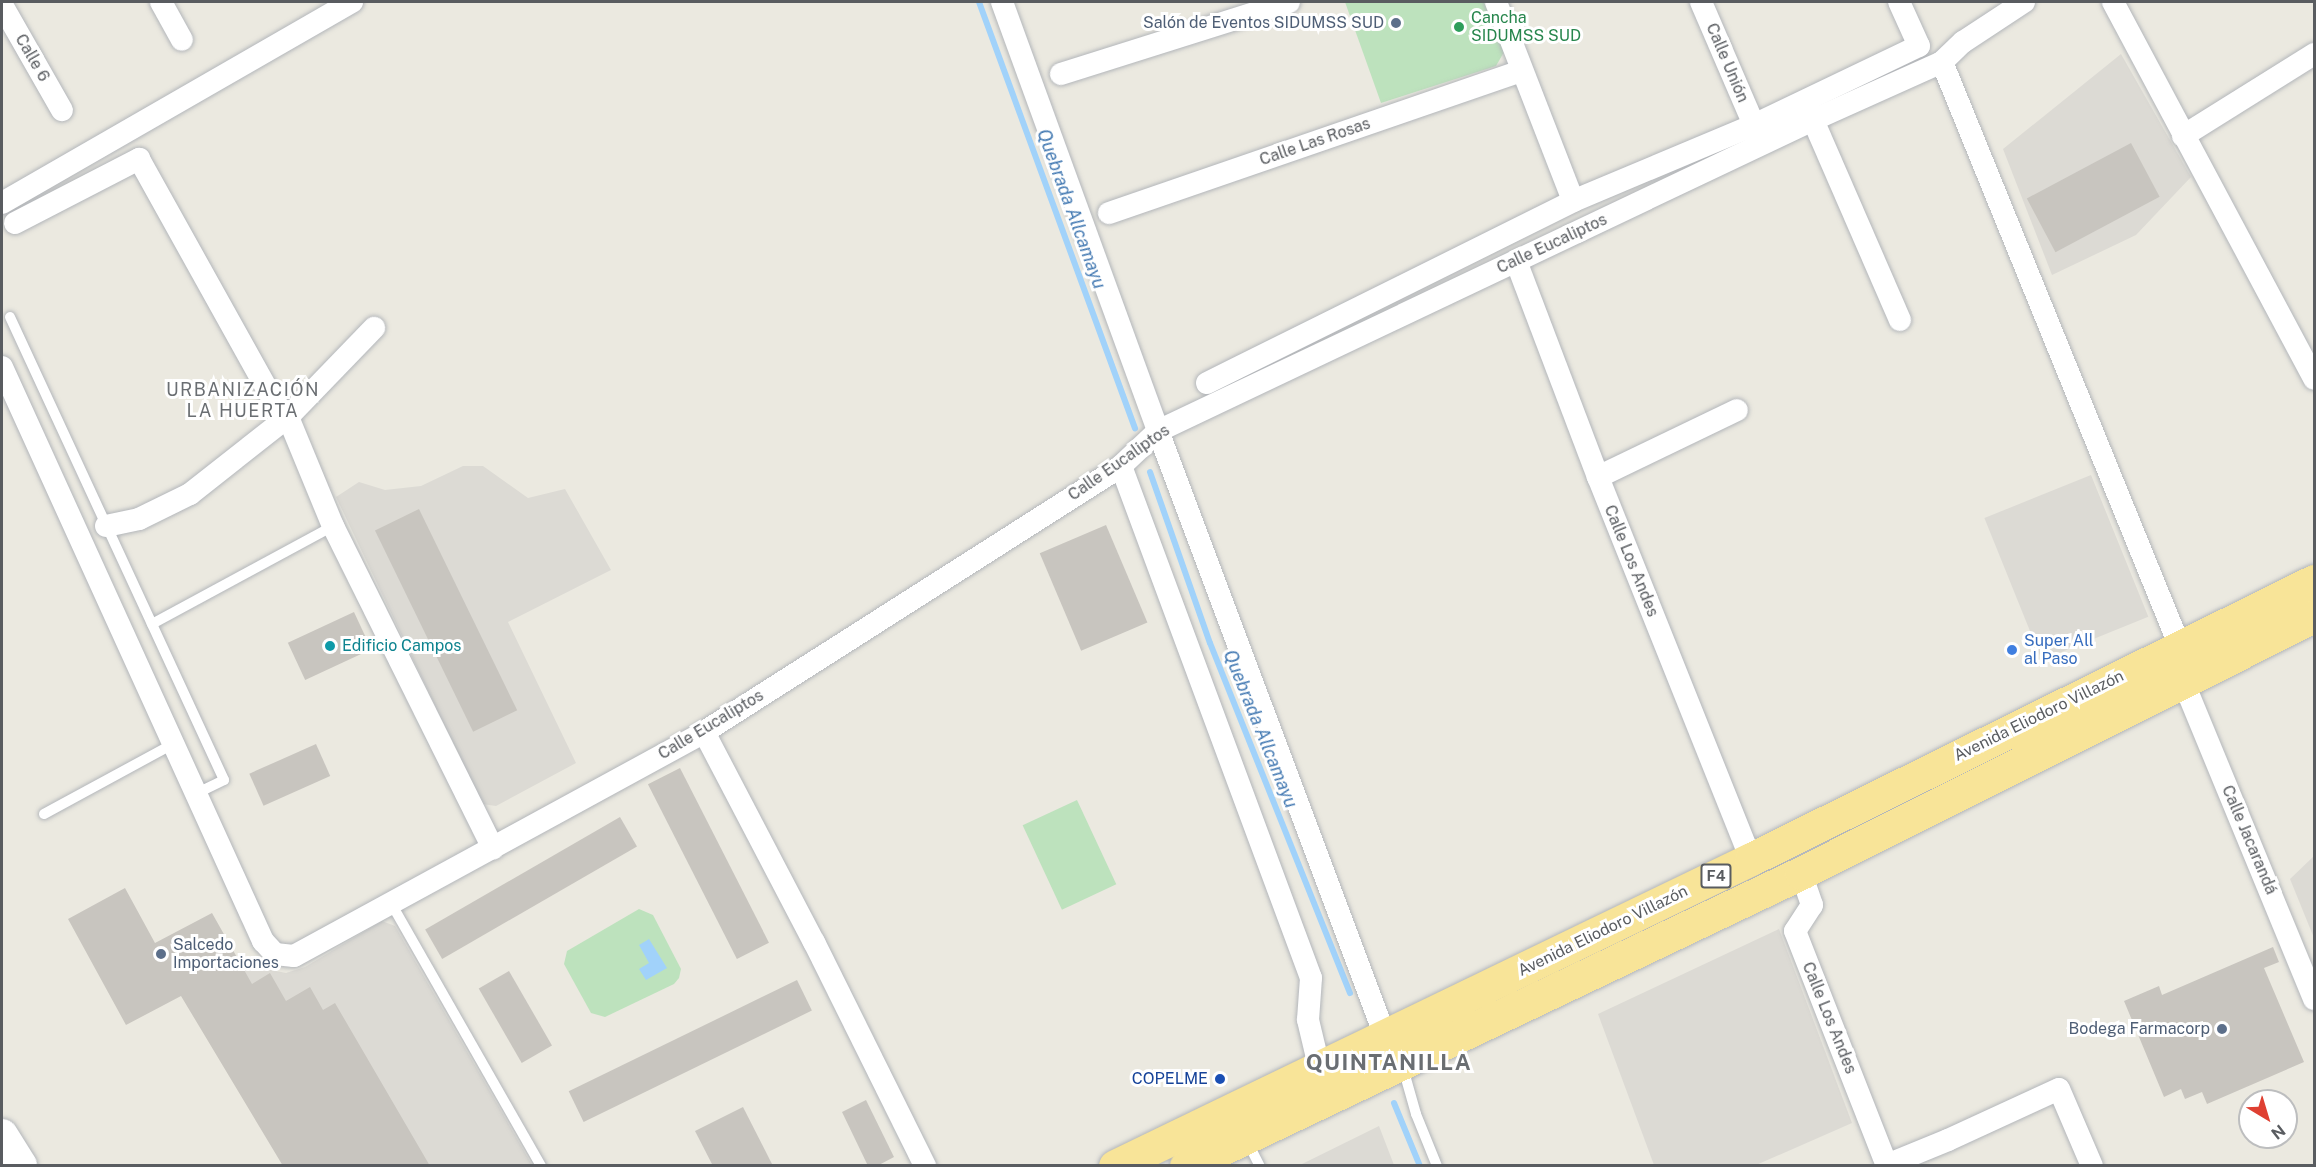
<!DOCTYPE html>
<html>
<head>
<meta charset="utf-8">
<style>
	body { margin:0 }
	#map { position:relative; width:2316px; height:1167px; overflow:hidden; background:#ebe9e0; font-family:"Public Sans",sans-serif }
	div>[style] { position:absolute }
	.industrial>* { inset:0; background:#dcdad4; transform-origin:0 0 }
	.green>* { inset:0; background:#bde2bd; transform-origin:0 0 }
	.water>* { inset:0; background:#a1d2fa }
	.stream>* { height:6px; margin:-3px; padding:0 3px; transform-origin:3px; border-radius:3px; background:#a1d2fa }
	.building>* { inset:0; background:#c8c5bf; transform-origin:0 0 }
	.roads { filter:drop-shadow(0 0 2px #b3b6ba) drop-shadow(0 0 2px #b3b6ba) }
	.service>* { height:10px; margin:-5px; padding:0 5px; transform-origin:5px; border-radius:5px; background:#fff }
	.minor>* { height:22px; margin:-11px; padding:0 11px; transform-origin:11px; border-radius:11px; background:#fff }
	.secondary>* { height:32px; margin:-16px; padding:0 16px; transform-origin:16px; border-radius:16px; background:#fff }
	.trunk>* { height:33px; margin:-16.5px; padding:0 16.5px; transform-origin:16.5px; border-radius:16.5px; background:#f8e498 }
	.dots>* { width:16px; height:16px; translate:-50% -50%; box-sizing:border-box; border:3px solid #fff; border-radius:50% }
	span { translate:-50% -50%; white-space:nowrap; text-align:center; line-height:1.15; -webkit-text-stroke:6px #fff; paint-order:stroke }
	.shield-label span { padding:2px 4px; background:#fff; border:2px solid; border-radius:4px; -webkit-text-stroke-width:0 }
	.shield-label { font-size:15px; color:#595c60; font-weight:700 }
	.leisure-label { font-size:16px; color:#27864d }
	.left { translate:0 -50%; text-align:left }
	.service-label { font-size:16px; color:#4e5e75 }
	.right { translate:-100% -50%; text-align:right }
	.street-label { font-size:16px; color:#595c60 }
	.shop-label { font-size:16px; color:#366cbe }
	.culture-label { font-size:16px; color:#0d838f }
	.transit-label { font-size:16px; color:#164399 }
	.water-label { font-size:18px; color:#4379b2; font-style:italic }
	.neighbourhood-label { font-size:18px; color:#6a6e72; letter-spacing:1.5px }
	.district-label { font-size:22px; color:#6a6e72; font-weight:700; letter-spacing:1.5px }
	.frame { position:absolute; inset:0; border:3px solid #595c60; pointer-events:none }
	.north { position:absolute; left:2238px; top:1089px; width:60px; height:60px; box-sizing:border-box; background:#fff; border:2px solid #bdbebf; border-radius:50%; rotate:142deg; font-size:16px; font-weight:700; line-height:24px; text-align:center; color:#595c60 }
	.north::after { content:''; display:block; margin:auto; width:21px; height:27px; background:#df4032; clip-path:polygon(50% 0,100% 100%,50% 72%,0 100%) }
</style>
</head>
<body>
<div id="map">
	<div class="industrial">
		<div style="clip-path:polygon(2121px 54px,2191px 177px,2136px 235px,2052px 275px,2003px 149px)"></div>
		<div style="clip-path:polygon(463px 466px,483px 466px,528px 498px,565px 489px,611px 570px,508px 622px,576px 763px,496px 806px,482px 804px,336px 497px,359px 482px,385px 490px,421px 486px)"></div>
		<div style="left:2091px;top:475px;width:153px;height:115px;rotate:68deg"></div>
		<div style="clip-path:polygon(2314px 856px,2314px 938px,2290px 879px)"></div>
		<div style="clip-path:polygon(382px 921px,395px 926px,532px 1165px,283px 1165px,239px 964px,247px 958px,261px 968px,286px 973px,305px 967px)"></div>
		<div style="clip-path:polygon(1779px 929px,1852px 1123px,1756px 1165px,1654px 1165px,1598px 1014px)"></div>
		<div style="clip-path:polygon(1379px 1126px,1394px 1165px,1300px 1165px)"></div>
	</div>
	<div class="green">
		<div style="clip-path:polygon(1345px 2px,1484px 2px,1504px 52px,1496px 66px,1381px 103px)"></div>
		<div style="left:1077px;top:800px;width:93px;height:60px;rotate:65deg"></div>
		<div style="clip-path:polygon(639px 909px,653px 915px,681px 969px,679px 978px,674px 984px,605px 1017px,591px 1013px,564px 964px,567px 951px)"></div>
	</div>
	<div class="water">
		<div style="clip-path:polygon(649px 939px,667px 968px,646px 980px,639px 969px,649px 963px,639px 945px)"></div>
	</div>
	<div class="stream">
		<div style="left:979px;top:2px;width:454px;rotate:69.9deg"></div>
		<div style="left:1150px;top:472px;width:181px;rotate:70.7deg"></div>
		<div style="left:1210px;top:643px;width:377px;rotate:68.2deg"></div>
		<div style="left:1394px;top:1103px;width:68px;rotate:67.6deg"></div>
	</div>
	<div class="building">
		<div style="left:2131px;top:143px;width:61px;height:118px;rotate:62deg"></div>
		<div style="left:419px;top:509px;width:224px;height:49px;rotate:64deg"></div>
		<div style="left:1106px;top:525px;width:106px;height:72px;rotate:67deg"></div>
		<div style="left:354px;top:612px;width:41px;height:73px;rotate:65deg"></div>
		<div style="left:316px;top:744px;width:35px;height:73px;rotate:66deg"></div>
		<div style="left:680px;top:768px;width:196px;height:36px;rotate:63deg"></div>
		<div style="left:620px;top:817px;width:34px;height:225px;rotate:60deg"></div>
		<div style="clip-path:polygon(125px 888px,155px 943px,212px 913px,252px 984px,270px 973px,286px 1001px,310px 987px,323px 1010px,335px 1003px,430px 1166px,283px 1166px,181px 996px,126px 1025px,68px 919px)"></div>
		<div style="clip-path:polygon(2273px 947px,2279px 962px,2264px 968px,2304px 1062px,2207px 1104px,2202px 1092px,2185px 1099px,2181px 1089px,2164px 1097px,2124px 1001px,2159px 986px,2162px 995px)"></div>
		<div style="left:509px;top:971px;width:86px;height:35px;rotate:60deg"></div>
		<div style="left:797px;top:980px;width:34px;height:254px;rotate:64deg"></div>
		<div style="clip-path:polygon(866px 1100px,894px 1157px,877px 1166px,868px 1166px,842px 1112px)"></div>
		<div style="clip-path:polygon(743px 1107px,773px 1166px,713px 1166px,695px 1131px)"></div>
	</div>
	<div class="roads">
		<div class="service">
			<div style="left:10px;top:317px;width:510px;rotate:65.19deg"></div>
			<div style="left:224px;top:780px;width:32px;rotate:154deg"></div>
			<div style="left:152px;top:624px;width:206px;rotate:-28.4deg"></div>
			<div style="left:44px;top:814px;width:147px;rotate:-28.5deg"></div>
			<div style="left:391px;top:903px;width:303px;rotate:60.3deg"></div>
			<div style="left:1403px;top:1068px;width:48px;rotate:74.2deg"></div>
			<div style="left:1416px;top:1114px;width:56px;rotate:68deg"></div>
			<div style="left:1247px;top:1141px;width:28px;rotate:63deg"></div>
		</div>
		<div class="minor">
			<div style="left:161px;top:2px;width:43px;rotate:61.1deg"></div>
			<div style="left:1002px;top:2px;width:456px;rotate:70deg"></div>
			<div style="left:1158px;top:431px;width:646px;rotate:69.43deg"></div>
			<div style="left:1496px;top:2px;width:213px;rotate:68.8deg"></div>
			<div style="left:1701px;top:2px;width:134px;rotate:66.7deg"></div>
			<div style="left:2113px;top:2px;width:427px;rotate:61.9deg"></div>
			<div style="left:2px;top:5px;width:121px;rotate:60.3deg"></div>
			<div style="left:1942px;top:62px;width:632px;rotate:67.86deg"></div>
			<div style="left:1061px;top:74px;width:239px;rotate:-17.5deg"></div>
			<div style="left:1813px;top:120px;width:218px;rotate:66.5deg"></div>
			<div style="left:2183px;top:136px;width:155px;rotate:-32deg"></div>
			<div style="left:2px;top:203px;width:404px;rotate:-29.9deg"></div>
			<div style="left:1109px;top:213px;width:436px;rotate:-19deg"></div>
			<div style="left:15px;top:223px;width:140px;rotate:-27.3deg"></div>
			<div style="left:139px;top:159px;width:279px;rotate:60.9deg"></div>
			<div style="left:275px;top:403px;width:19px;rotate:47deg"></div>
			<div style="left:288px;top:417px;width:118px;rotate:67.6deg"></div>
			<div style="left:333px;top:526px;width:360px;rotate:63.6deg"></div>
			<div style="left:1516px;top:261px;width:231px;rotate:69.2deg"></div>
			<div style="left:1598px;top:477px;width:412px;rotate:68.2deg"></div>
			<div style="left:2px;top:367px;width:631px;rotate:65.55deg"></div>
			<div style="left:263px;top:941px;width:18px;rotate:47deg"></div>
			<div style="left:275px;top:954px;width:19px;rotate:6deg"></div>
			<div style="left:294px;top:956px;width:467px;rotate:-28.6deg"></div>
			<div style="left:704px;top:732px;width:495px;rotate:-32.5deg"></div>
			<div style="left:1121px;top:466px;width:51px;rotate:-43.4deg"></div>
			<div style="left:1158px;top:431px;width:725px;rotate:-25.4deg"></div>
			<div style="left:1813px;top:120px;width:141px;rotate:-24.2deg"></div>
			<div style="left:1942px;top:62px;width:29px;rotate:-44deg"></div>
			<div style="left:1963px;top:42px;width:73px;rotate:-33.3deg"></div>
			<div style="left:1207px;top:383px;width:409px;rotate:-26.4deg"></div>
			<div style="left:1573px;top:201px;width:196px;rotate:-22.8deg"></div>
			<div style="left:1754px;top:125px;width:183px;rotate:-25.6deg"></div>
			<div style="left:1919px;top:46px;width:48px;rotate:-114.4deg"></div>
			<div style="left:1121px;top:466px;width:546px;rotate:69.64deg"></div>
			<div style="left:1311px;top:978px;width:42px;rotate:94.1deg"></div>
			<div style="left:1308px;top:1020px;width:47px;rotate:76.6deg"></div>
			<div style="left:1598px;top:477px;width:154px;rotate:-25.7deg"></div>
			<div style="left:106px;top:526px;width:34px;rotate:-12deg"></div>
			<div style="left:139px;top:519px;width:57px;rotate:-26.1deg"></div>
			<div style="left:190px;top:494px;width:125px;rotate:-38.2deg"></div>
			<div style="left:288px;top:417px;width:124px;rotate:-46deg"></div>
			<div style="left:2183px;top:681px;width:344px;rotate:67.6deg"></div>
			<div style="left:704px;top:732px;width:237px;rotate:62.4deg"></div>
			<div style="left:814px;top:942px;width:250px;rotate:63.6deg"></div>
			<div style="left:1801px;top:873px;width:34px;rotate:71deg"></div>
			<div style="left:1812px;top:905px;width:31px;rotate:123deg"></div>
			<div style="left:1795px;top:931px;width:252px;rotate:68.6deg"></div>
			<div style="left:1887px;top:1165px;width:66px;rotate:-22.3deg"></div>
			<div style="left:1948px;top:1140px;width:122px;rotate:-24.7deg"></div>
			<div style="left:2059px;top:1089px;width:84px;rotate:66.8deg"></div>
		</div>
		<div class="secondary">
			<div style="left:2px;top:1135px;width:36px;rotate:58deg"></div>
		</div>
		<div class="trunk">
			<div style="left:1115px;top:1166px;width:706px;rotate:-25.77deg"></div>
			<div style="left:1751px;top:859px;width:628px;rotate:-26.28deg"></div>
			<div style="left:1186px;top:1166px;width:681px;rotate:-25.47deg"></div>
			<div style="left:1801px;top:873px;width:574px;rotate:-26.61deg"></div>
		</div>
	</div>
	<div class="dots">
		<div style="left:1396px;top:23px;background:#5c6f8a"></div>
		<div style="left:1459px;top:27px;background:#2e9e5b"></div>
		<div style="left:330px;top:646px;background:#0f9aa8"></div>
		<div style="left:2012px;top:650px;background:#3f7fe0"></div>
		<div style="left:161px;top:954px;background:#5c6f8a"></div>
		<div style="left:2222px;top:1029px;background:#5c6f8a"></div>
		<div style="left:1220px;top:1079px;background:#1a4fb4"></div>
	</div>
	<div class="shield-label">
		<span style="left:1716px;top:876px">F4</span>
	</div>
	<div class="leisure-label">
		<span class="left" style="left:1471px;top:27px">Cancha<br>SIDUMSS SUD</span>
	</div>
	<div class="service-label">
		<span class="right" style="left:1384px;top:23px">Salón de Eventos SIDUMSS SUD</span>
		<span class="left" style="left:173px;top:954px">Salcedo<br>Importaciones</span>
		<span class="right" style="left:2210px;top:1029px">Bodega Farmacorp</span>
	</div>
	<div class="street-label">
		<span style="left:32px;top:58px;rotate:60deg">Calle 6</span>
		<span style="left:1727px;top:63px;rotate:67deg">Calle Unión</span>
		<span style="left:1315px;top:142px;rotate:-19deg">Calle Las Rosas</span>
		<span style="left:1552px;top:244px;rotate:-25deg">Calle Eucaliptos</span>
		<span style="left:1119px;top:463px;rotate:-35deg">Calle Eucaliptos</span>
		<span style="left:1631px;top:561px;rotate:68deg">Calle Los Andes</span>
		<span style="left:2039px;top:716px;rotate:-26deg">Avenida Eliodoro Villazón</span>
		<span style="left:711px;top:725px;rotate:-31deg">Calle Eucaliptos</span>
		<span style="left:2249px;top:840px;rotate:67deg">Calle Jacarandá</span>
		<span style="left:1603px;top:931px;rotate:-26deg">Avenida Eliodoro Villazón</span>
		<span style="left:1829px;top:1018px;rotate:68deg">Calle Los Andes</span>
	</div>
	<div class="shop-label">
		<span class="left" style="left:2024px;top:650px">Super All<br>al Paso</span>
	</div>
	<div class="culture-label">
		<span class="left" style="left:342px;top:646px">Edificio Campos</span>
	</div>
	<div class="transit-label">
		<span class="right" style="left:1208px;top:1079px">COPELME</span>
	</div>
	<div class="water-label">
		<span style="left:1071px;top:209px;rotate:70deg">Quebrada Allcamayu</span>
		<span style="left:1260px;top:729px;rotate:68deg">Quebrada Allcamayu</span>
	</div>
	<div class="neighbourhood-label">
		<span style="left:243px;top:401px">URBANIZACIÓN<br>LA HUERTA</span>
	</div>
	<div class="district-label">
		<span style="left:1389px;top:1063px">QUINTANILLA</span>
	</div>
	<div class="frame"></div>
	<div class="north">N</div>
</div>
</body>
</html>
